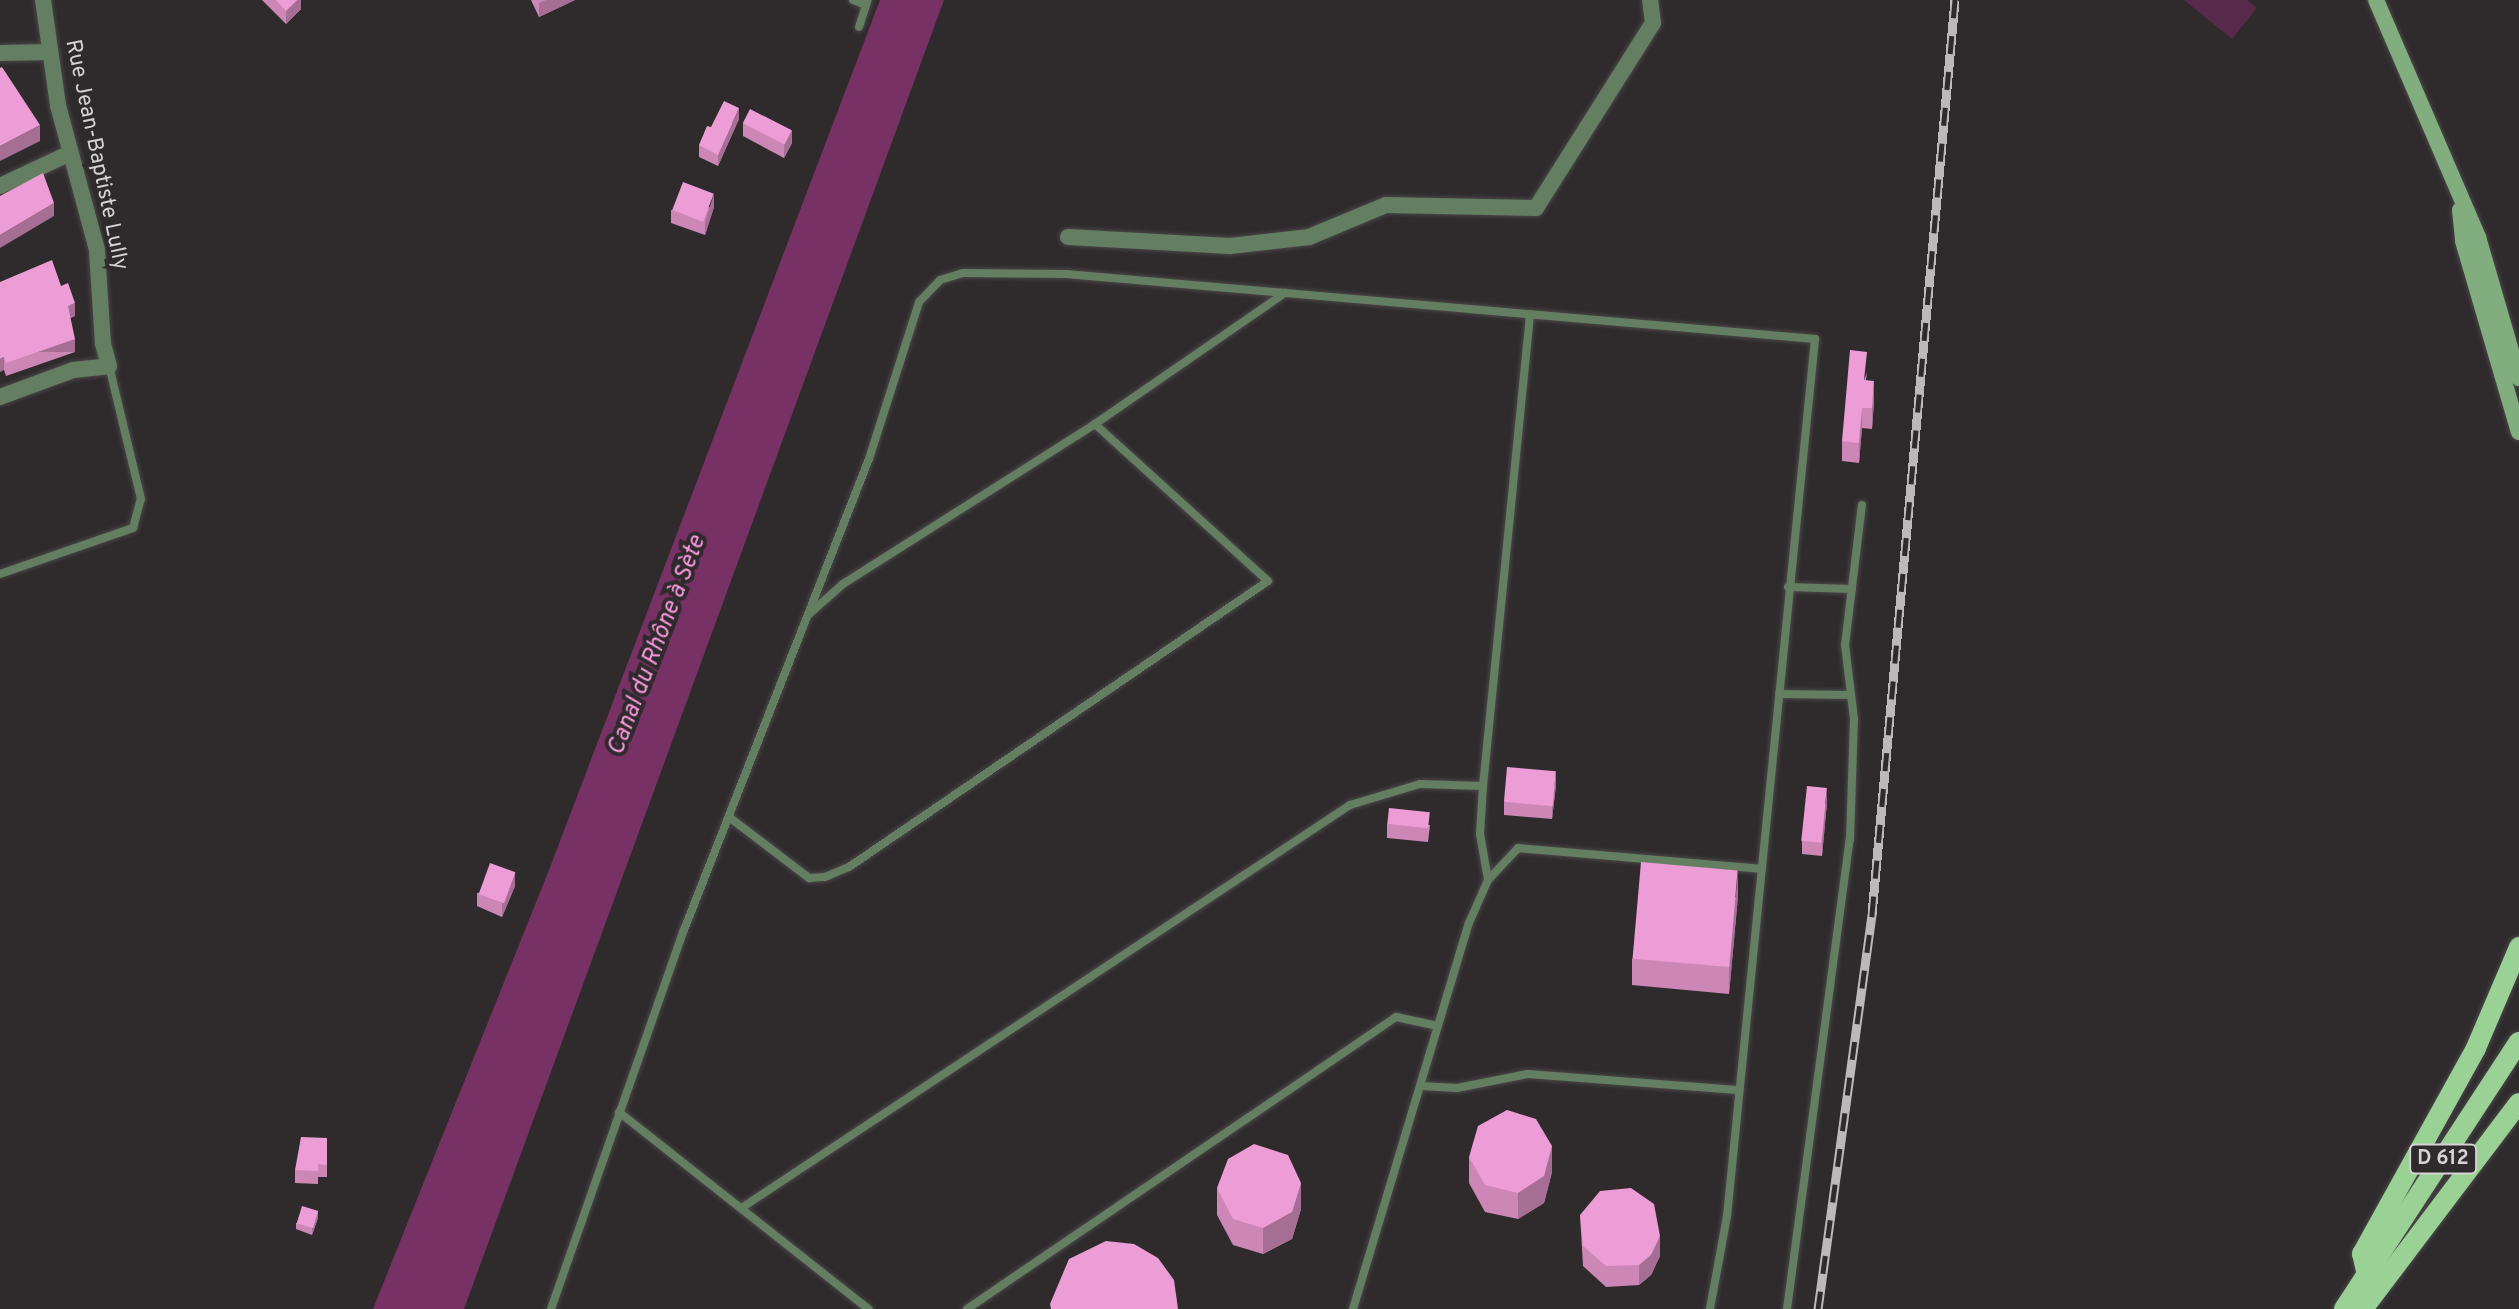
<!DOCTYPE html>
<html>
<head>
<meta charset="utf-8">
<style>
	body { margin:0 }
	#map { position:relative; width:2519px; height:1309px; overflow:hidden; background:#2f2b2d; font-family:Overpass,sans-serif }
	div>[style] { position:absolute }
	.green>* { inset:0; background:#57294b }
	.water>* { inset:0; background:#773165 }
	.roads { filter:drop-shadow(0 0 2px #4a4648) drop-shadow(0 0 2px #4a4648) }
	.lane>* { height:8px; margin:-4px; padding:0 4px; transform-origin:4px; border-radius:4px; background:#647e61 }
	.street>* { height:16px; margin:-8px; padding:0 8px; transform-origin:8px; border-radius:8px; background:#647e61 }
	.secondary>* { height:16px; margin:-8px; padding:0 8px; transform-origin:8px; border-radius:8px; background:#82ad7f }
	.primary>* { height:20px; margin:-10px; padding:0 10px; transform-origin:10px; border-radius:10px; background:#9ad195 }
	.rail>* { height:9px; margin-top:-4.5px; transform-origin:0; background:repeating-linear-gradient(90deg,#2f2b2d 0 18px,#bbb9ba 0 36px); box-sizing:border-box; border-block:2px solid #bbb9ba }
	.wall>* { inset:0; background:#cc87b7 }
	.shaded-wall>* { inset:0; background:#a66e95; transform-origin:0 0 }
	.building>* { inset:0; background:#ed9dd5; transform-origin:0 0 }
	span { translate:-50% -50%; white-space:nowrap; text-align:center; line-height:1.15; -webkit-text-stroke:8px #2f2b2d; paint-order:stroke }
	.shield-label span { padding:2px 6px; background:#2f2b2d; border:2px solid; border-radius:6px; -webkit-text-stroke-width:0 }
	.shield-label { font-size:20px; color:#d5d3d4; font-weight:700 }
	.street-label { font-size:22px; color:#d5d3d4 }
	.water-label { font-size:24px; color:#fb97df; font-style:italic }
</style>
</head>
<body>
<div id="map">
	<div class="green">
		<div style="clip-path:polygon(2184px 0,2247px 0,2257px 8px,2232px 39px)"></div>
	</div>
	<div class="water">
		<div style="clip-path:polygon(880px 0,944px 0,464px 1309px,373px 1309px,549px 870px)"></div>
	</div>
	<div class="roads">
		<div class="lane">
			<div style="left:853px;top:0;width:14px;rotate:21deg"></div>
			<div style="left:859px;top:27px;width:28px;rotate:-72deg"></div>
			<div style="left:0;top:574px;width:141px;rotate:-19.1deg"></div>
			<div style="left:133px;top:528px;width:30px;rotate:-75deg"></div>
			<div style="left:141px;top:499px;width:137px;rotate:-103.5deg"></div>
			<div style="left:1788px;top:587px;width:64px;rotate:1.8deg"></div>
			<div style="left:809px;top:614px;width:45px;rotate:-41.4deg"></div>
			<div style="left:843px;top:584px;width:299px;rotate:-32.4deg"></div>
			<div style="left:1095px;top:424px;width:231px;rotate:-34.6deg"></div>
			<div style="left:1779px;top:694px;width:72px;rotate:0.8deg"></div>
			<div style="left:1483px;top:786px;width:474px;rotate:-84.3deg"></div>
			<div style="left:729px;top:817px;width:101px;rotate:37.3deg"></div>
			<div style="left:809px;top:878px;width:16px;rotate:-4deg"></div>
			<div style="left:825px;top:877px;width:26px;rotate:-23deg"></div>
			<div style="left:849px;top:867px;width:507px;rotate:-34.32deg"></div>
			<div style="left:1268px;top:581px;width:234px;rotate:-137.8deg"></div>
			<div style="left:1421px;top:1086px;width:36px;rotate:3deg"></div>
			<div style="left:1457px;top:1088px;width:72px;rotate:-11.2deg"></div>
			<div style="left:1528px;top:1074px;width:210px;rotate:4.4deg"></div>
			<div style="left:619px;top:1112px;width:318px;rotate:38.3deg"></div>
			<div style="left:743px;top:1207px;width:728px;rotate:-33.52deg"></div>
			<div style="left:1350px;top:805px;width:73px;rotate:-16.7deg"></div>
			<div style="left:1420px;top:784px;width:63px;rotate:1.8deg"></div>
			<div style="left:1483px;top:786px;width:48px;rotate:93.6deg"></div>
			<div style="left:1480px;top:834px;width:47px;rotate:80.1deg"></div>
			<div style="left:551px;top:1309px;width:402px;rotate:-70.7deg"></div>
			<div style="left:684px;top:930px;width:506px;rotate:-68.56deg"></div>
			<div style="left:869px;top:459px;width:165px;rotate:-72.3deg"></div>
			<div style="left:919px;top:302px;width:30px;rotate:-46deg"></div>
			<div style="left:940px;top:280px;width:24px;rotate:-17deg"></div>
			<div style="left:963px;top:273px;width:103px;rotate:0.6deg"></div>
			<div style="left:1066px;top:274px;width:752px;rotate:4.96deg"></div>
			<div style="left:1815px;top:339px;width:881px;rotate:95.73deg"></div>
			<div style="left:1727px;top:1216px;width:95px;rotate:100.4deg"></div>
			<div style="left:967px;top:1309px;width:519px;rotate:-34.24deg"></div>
			<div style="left:1396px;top:1017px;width:43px;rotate:12.1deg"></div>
			<div style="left:1353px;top:1309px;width:403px;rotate:-73.3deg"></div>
			<div style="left:1469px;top:923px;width:47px;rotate:-66.2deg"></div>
			<div style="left:1488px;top:880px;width:44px;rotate:-46.8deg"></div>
			<div style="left:1518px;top:848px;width:245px;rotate:4.9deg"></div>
			<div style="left:1787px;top:1309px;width:474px;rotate:-82.4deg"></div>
			<div style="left:1850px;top:839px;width:120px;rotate:-88.1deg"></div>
			<div style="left:1854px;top:719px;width:75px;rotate:-96.9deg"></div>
			<div style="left:1845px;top:645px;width:141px;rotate:-83.1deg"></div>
		</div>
		<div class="street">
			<div style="left:0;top:53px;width:49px;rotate:-1.2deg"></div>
			<div style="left:0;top:186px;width:77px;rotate:-25.2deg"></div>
			<div style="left:1068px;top:237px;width:162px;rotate:3.2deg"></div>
			<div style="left:1230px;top:246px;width:80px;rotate:-6.5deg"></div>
			<div style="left:1309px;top:237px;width:83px;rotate:-22.6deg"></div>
			<div style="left:1386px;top:205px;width:150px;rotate:1.1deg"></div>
			<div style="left:1536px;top:208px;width:219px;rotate:-57.7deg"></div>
			<div style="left:1653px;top:23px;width:23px;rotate:-97deg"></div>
			<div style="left:0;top:397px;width:78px;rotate:-20.3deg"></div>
			<div style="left:73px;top:370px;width:36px;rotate:-6deg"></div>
			<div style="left:109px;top:366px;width:23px;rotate:-105deg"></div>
			<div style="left:103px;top:344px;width:94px;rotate:-93.7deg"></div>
			<div style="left:97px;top:250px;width:150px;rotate:-105.1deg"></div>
			<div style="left:58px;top:105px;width:106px;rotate:-98.1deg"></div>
		</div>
		<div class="secondary">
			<div style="left:2376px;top:0;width:258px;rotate:66.7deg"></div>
			<div style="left:2478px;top:237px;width:147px;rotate:73.8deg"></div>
			<div style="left:2460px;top:210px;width:31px;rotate:84deg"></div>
			<div style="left:2463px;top:241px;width:199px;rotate:73.7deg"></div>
		</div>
		<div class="primary">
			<div style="left:2367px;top:1275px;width:22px;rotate:-103deg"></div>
			<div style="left:2362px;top:1254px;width:235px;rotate:-61deg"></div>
			<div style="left:2476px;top:1048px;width:110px;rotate:-66.9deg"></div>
			<div style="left:2344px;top:1309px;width:319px;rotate:-56.8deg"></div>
			<div style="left:2363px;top:1309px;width:258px;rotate:-52.9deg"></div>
		</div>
	</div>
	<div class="rail">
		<div style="left:1818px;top:1309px;width:399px;rotate:-82.2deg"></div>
		<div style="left:1872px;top:914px;width:918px;rotate:-84.81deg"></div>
	</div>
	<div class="wall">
		<div style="clip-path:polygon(262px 0,301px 0,301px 9px,286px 24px)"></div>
		<div style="clip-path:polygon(531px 0,575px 0,539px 17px)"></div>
		<div style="clip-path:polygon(739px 119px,718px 166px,699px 157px,699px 145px)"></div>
		<div style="clip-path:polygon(743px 123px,792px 143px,784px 158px,743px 136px)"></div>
		<div style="clip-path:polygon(714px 207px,705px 235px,671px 223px,671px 210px)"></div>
		<div style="clip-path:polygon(0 282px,61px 286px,75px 316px,70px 318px,75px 352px,6px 376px,4px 370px)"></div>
		<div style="clip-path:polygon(1867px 372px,1866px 380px,1874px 401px,1872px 429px,1862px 428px,1859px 463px,1842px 461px,1842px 441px)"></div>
		<div style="clip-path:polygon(1556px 785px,1552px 819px,1504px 815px,1504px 802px)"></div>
		<div style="clip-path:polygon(1827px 802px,1822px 856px,1802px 854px,1802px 841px)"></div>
		<div style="clip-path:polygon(1387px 824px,1430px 825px,1428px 842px,1387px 838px)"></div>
		<div style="clip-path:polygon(515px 886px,502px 917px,477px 906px,477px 893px)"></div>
		<div style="clip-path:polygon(1738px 896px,1729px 994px,1632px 985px,1632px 959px)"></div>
		<div style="clip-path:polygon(327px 1138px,327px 1177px,318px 1177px,318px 1184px,295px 1183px,295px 1170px)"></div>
		<div style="clip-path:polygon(1469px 1157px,1552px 1172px,1544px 1203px,1518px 1219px,1485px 1212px,1469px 1183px)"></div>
		<div style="clip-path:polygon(1217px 1188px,1301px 1209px,1292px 1239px,1263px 1254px,1233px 1245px,1217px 1215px)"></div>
		<div style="clip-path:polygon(1580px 1215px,1660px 1256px,1651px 1275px,1639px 1285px,1606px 1287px,1583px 1266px)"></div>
		<div style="clip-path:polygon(318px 1218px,312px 1235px,296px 1229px,296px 1223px)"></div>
	</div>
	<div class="shaded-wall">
		<div style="clip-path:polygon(297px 0,301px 0,301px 9px,286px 24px,286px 11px)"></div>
		<div style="clip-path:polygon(546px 0,575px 0,539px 17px,539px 3px)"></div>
		<div style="clip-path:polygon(739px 108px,739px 119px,718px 166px,718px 155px)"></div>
		<div style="clip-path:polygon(40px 125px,40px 141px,0 161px,0 146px)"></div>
		<div style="clip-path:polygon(792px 130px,792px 143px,784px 158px,784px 144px)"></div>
		<div style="clip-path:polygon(714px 194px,714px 207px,705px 235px,705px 222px)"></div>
		<div style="clip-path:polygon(54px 203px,54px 216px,0 248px,0 235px)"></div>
		<div style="clip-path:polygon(75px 303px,75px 316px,68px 319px,68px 306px)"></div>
		<div style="left:75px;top:339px;width:13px;height:73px;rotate:90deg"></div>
		<div style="clip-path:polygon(4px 357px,4px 370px,0 372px,0 359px)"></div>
		<div style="clip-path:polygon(1874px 381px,1874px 401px,1872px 429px,1872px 408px)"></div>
		<div style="clip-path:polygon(1862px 408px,1862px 428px,1859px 463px,1859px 443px)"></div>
		<div style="clip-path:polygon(1556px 771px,1556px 785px,1552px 819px,1552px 806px)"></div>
		<div style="clip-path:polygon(1827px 788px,1827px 802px,1822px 856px,1822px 842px)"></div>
		<div style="clip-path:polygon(1738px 871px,1738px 896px,1729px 994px,1729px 968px)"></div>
		<div style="clip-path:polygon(515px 872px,515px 886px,502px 917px,502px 903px)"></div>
		<div style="clip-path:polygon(1552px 1146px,1552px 1172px,1544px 1203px,1518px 1219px,1518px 1193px)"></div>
		<div style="clip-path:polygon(1301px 1183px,1301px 1209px,1292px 1239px,1263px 1254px,1263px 1228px)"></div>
		<div style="clip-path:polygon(318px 1211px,318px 1218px,312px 1235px,312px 1228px)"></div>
		<div style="clip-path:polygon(1660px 1236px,1660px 1256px,1651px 1275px,1639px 1285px,1639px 1265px)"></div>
	</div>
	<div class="building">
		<div style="clip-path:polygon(276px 0,297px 0,286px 11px)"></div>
		<div style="clip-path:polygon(2px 67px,40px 125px,0 146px,0 68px)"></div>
		<div style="clip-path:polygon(724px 101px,739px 108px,718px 155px,699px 145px,707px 126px,711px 127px)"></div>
		<div style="left:750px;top:109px;width:47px;height:16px;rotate:27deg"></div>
		<div style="clip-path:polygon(43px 173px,54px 203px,0 235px,0 196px)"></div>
		<div style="left:683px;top:182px;width:33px;height:30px;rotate:21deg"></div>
		<div style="clip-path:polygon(52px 260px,61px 286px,68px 283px,75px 303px,68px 306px,75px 339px,6px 363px,4px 357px,0 359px,0 282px)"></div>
		<div style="clip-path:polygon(1850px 350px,1867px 352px,1864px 380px,1874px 381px,1872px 408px,1862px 408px,1859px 443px,1842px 441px)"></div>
		<div style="left:1507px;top:767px;width:49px;height:35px;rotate:5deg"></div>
		<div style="left:1807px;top:786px;width:20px;height:55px;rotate:6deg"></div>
		<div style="left:1389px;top:808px;width:41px;height:16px;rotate:6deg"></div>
		<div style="left:1641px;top:862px;width:97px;height:97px;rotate:5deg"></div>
		<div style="left:490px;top:863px;width:27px;height:33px;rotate:20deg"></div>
		<div style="clip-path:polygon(1507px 1110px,1536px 1119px,1552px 1146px,1544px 1176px,1518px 1193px,1485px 1185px,1469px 1157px,1478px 1126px)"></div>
		<div style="clip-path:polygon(301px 1137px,327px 1138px,327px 1165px,318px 1164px,318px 1171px,295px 1170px)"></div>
		<div style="clip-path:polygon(1254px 1144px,1288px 1155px,1301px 1183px,1292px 1212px,1263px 1228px,1233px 1219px,1217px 1188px,1228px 1159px)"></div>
		<div style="clip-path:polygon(1631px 1188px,1654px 1204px,1660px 1236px,1651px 1255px,1639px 1265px,1606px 1266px,1583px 1246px,1580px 1215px,1600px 1191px)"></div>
		<div style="left:302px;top:1206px;width:17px;height:18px;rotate:17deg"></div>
		<div style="clip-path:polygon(1106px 1241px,1134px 1244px,1158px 1258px,1174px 1280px,1178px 1309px,1051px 1309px,1050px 1304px,1069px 1259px)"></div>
	</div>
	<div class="shield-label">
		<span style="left:2443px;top:1159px">D 612</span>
	</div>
	<div class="street-label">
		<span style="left:96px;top:155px;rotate:78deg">Rue Jean-Baptiste Lully</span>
	</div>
	<div class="water-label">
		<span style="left:658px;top:646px;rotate:-69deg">Canal du Rhône à Sète</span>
	</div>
</div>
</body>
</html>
